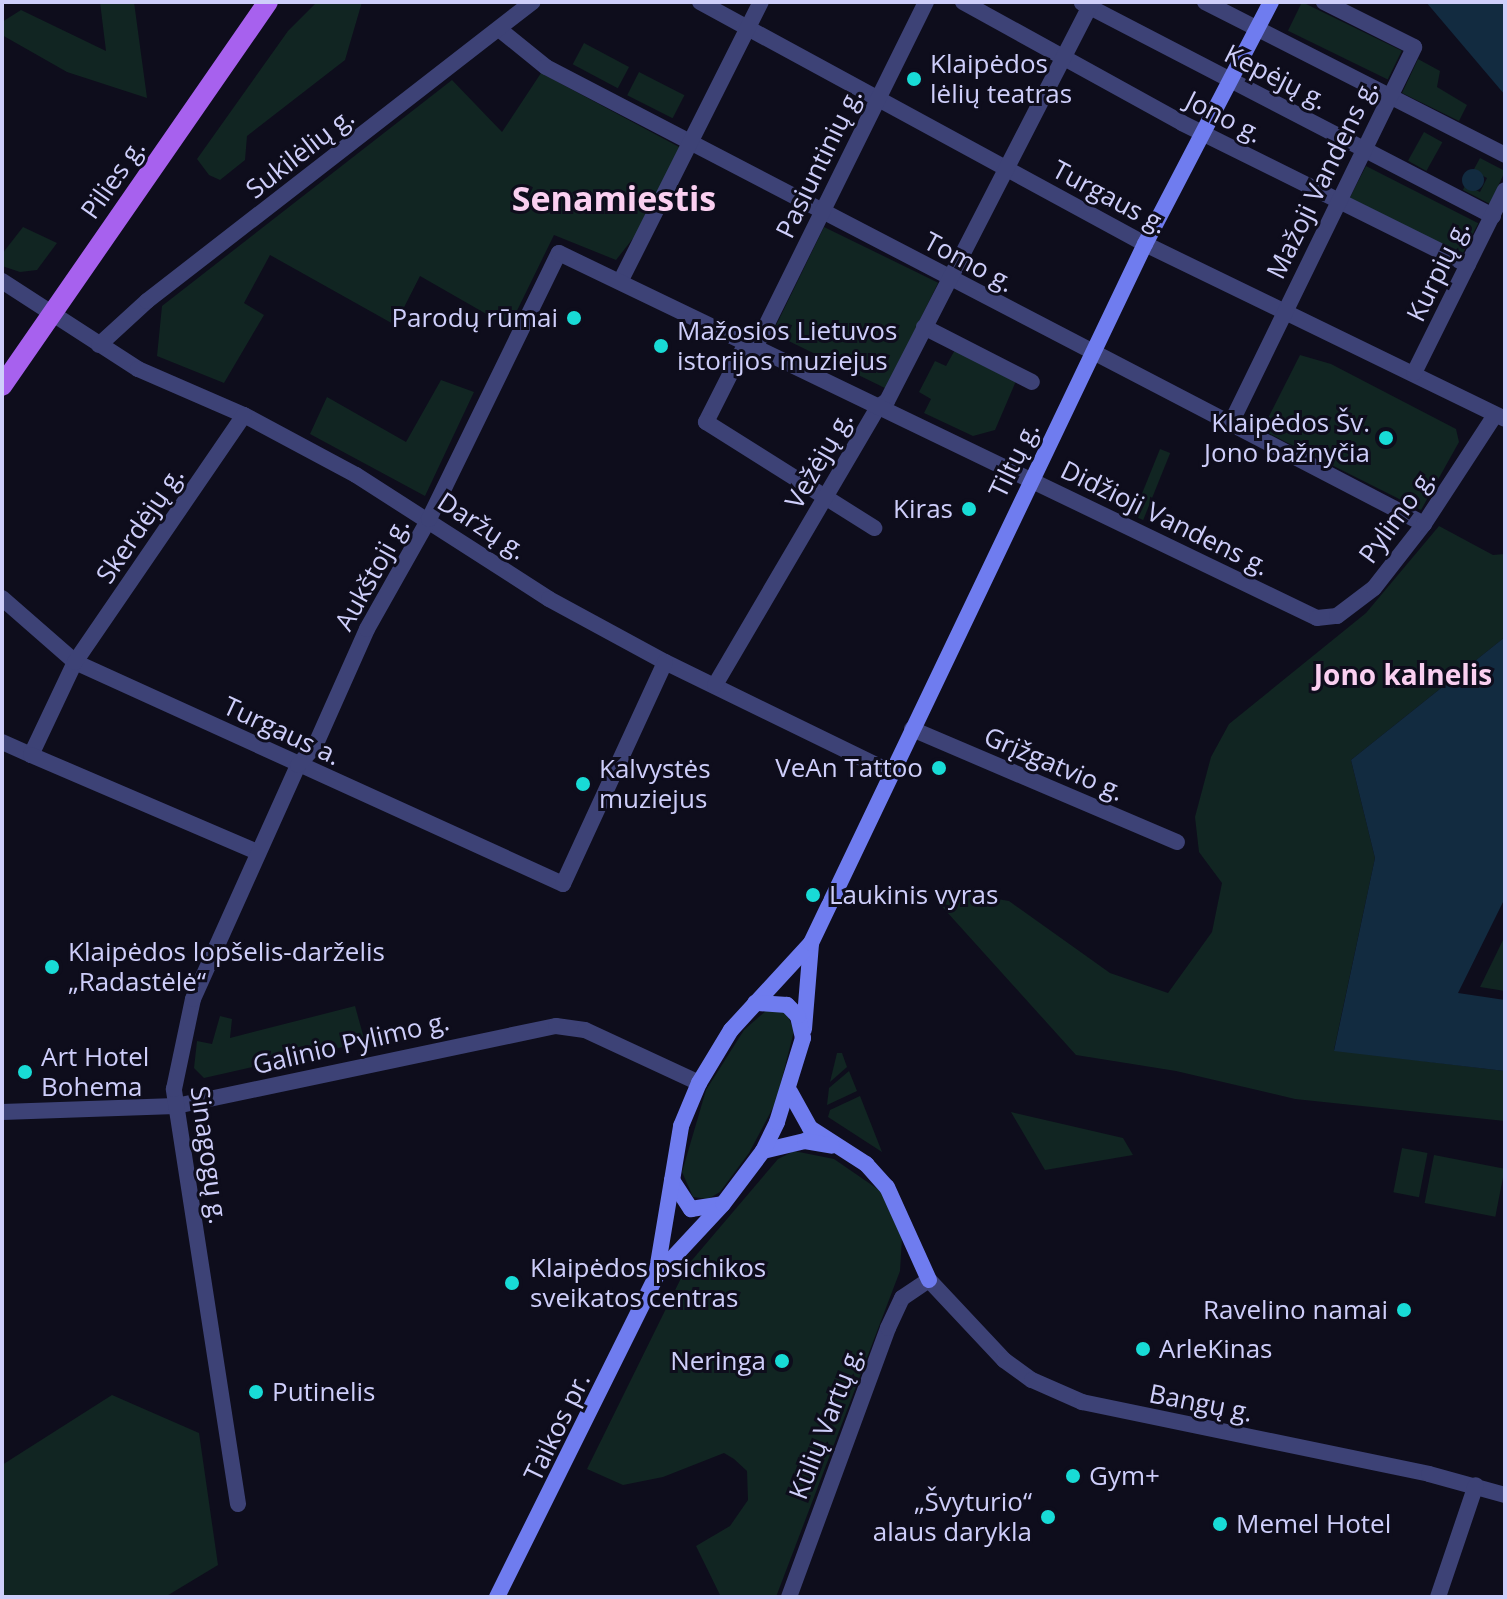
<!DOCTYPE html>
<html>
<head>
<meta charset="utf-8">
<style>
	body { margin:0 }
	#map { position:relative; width:1507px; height:1599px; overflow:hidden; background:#0e0d1c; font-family:"Open Sans",sans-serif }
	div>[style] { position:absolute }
	.green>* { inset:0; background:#112522; transform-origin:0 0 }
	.water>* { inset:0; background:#122b40 }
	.round { border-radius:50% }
	.street>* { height:16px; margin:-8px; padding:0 8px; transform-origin:8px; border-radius:8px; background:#3d4276 }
	.secondary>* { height:16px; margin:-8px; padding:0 8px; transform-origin:8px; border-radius:8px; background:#6f7cef }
	.primary>* { height:20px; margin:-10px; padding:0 10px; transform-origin:10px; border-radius:10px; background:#a761ee }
	.dots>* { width:22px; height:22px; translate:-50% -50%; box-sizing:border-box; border:4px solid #0e0d1c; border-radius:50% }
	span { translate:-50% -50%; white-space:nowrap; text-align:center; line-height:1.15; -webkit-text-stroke:6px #0e0d1c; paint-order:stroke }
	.poi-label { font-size:26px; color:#cecefa }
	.left { translate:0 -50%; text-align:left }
	.right { translate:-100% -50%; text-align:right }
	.street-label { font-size:26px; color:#cecefa }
	.neighbourhood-label { font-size:28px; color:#facff0; font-weight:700 }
	.district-label { font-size:34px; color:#facff0; font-weight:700 }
	.frame { position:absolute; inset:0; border:4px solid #cecefa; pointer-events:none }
</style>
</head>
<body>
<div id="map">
	<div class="green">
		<div style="clip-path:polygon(100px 2px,134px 2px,147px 98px,67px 72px,2px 35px,2px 22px,21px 10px,106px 51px)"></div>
		<div style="clip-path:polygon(317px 2px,362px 2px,345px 60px,247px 136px,245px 160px,220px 180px,209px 175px,197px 159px,288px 31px)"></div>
		<div style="left:1302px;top:2px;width:111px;height:32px;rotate:26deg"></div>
		<div style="left:584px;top:43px;width:51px;height:24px;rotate:28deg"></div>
		<div style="clip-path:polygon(1418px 59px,1440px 71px,1437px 87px,1467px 105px,1459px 121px,1402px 93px)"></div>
		<div style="left:639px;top:72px;width:51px;height:26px;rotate:27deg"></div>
		<div style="clip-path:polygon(541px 73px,681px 148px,638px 232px,616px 260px,554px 235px,509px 327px,420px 276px,395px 325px,270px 255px,244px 303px,264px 315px,224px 383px,157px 356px,162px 306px,452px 80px,502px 132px)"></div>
		<div style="left:1424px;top:132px;width:21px;height:33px;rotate:29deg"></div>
		<div style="clip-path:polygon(1480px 158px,1505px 171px,1490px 204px,1463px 190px,1465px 185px,1480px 192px,1487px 178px,1473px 171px)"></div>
		<div style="left:1366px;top:166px;width:126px;height:38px;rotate:27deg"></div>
		<div style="clip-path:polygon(23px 227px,57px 243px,37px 270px,20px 272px,2px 266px,2px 254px)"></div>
		<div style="left:824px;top:227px;width:127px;height:118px;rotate:26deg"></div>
		<div style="clip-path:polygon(956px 348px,1016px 381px,995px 430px,973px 436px,924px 413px,931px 399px,919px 392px,935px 361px,946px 366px)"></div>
		<div style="clip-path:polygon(1300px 355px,1331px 364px,1456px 429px,1459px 442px,1421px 510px,1262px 430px)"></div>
		<div style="clip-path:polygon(441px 380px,474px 392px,425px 496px,310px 434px,327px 397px,406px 442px)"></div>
		<div style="left:1160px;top:449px;width:11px;height:72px;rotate:22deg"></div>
		<div style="clip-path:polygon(1439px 526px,1493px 555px,1505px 554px,1505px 637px,1351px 760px,1375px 858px,1334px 1050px,1505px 1071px,1505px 1121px,1295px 1099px,1176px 1071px,1076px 1055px,937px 901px,950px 891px,1009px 901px,1110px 973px,1168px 993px,1212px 932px,1222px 883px,1199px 852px,1195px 817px,1211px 757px,1229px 724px,1366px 613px)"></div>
		<div style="clip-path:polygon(1505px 936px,1505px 991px,1480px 987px)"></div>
		<div style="clip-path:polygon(355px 1006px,365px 1042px,204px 1078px,194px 1068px,197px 1041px,212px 1044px,220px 1016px,232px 1019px,230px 1038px)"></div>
		<div style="clip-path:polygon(769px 1008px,787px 1013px,794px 1031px,776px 1102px,749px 1153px,720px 1192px,708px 1199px,693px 1197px,682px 1172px,706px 1090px,744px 1030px)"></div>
		<div style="clip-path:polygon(837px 1053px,842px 1053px,847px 1067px,830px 1082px)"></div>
		<div style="clip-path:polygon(849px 1071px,857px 1091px,827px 1105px,829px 1088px)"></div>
		<div style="clip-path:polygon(860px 1096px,882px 1152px,828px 1117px,830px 1110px)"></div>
		<div style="clip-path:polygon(1011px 1112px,1123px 1138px,1133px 1155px,1045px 1170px)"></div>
		<div style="left:1402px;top:1148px;width:26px;height:45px;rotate:11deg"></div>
		<div style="clip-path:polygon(794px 1151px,834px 1159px,882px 1192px,902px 1238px,900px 1271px,776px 1597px,721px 1597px,696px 1546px,730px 1526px,748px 1500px,747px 1471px,734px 1459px,724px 1453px,663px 1477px,623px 1485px,587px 1469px,687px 1266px,778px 1159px)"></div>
		<div style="left:1434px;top:1155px;width:72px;height:49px;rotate:11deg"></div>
		<div style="clip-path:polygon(112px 1395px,199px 1433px,218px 1565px,165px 1597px,2px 1597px,2px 1465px)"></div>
	</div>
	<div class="water">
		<div style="clip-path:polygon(1426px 2px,1505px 2px,1505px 95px)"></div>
		<div class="round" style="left:1462px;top:169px;width:22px;height:22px"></div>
		<div style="clip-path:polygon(1505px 637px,1505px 898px,1458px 993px,1505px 1000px,1505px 1071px,1334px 1051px,1375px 858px,1351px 760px)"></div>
	</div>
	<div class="street">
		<div style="left:700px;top:2px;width:507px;rotate:28.54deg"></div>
		<div style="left:1145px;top:244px;width:400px;rotate:25.9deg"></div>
		<div style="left:963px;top:2px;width:250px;rotate:28.9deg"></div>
		<div style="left:1182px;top:123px;width:319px;rotate:26.4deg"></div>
		<div style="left:1205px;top:2px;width:337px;rotate:27deg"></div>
		<div style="left:1082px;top:3px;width:463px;rotate:27.4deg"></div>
		<div style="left:499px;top:29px;width:60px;rotate:39deg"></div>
		<div style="left:546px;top:67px;width:990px;rotate:27.5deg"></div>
		<div style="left:621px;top:280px;width:311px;rotate:-63.3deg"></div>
		<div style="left:2px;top:281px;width:162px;rotate:32.9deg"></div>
		<div style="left:138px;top:369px;width:116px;rotate:23.5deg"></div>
		<div style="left:244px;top:415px;width:127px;rotate:28.2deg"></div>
		<div style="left:356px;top:475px;width:229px;rotate:32.7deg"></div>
		<div style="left:549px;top:599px;width:132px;rotate:28.5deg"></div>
		<div style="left:665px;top:662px;width:251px;rotate:26deg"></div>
		<div style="left:924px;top:327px;width:121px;rotate:27deg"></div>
		<div style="left:747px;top:341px;width:91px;rotate:116.8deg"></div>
		<div style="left:706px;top:422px;width:199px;rotate:32.2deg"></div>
		<div style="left:99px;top:345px;width:65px;rotate:-42.5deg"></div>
		<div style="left:147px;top:301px;width:488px;rotate:-37.8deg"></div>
		<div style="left:756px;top:346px;width:384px;rotate:-63.7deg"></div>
		<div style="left:1414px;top:373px;width:204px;rotate:-63.6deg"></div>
		<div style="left:1231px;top:423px;width:418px;rotate:-64deg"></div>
		<div style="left:1414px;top:47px;width:101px;rotate:-153.4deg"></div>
		<div style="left:2px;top:598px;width:97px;rotate:41.2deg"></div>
		<div style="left:75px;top:662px;width:536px;rotate:24.46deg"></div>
		<div style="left:563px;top:884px;width:244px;rotate:-65.3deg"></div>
		<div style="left:715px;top:685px;width:322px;rotate:-59.6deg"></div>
		<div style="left:878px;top:407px;width:11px;rotate:-34deg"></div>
		<div style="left:887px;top:401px;width:449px;rotate:-62.8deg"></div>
		<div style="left:912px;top:729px;width:288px;rotate:23.1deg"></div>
		<div style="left:2px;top:742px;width:32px;rotate:24deg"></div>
		<div style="left:31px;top:755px;width:103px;rotate:-64.7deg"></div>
		<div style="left:75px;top:662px;width:299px;rotate:-55.6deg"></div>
		<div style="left:31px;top:755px;width:244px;rotate:23.2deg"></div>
		<div style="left:2px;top:1112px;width:174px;rotate:-2deg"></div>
		<div style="left:176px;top:1106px;width:388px;rotate:-11.9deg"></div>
		<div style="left:556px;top:1026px;width:29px;rotate:8deg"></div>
		<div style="left:585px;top:1030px;width:126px;rotate:24.9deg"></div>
		<div style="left:238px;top:1504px;width:420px;rotate:-98.8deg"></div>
		<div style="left:174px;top:1089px;width:92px;rotate:-78.1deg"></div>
		<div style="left:193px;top:999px;width:256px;rotate:-65.8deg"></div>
		<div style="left:298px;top:765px;width:25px;rotate:-48deg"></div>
		<div style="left:315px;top:746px;width:128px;rotate:-66deg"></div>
		<div style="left:367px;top:629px;width:126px;rotate:-60.6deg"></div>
		<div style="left:429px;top:519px;width:296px;rotate:-64deg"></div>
		<div style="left:559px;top:253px;width:841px;rotate:25.71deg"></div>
		<div style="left:1317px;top:618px;width:20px;rotate:-6deg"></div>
		<div style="left:1337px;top:616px;width:46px;rotate:-37.1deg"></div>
		<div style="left:1374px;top:588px;width:81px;rotate:-52deg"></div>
		<div style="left:1424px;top:524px;width:130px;rotate:-56.9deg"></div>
		<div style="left:789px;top:1597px;width:287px;rotate:-69.8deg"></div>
		<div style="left:888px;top:1328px;width:33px;rotate:-65deg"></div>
		<div style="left:902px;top:1298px;width:32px;rotate:-34deg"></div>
		<div style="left:929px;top:1280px;width:110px;rotate:46.8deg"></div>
		<div style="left:1004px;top:1360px;width:34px;rotate:36deg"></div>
		<div style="left:1032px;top:1380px;width:55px;rotate:23.7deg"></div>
		<div style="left:1082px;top:1402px;width:354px;rotate:11.7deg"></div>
		<div style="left:1429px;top:1474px;width:79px;rotate:15.4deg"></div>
		<div style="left:1438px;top:1597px;width:118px;rotate:-71.3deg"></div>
	</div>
	<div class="secondary">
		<div style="left:804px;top:1029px;width:86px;rotate:-85.3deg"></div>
		<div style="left:790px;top:1092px;width:41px;rotate:60.9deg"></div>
		<div style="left:810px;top:1128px;width:67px;rotate:32.7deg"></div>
		<div style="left:866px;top:1164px;width:31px;rotate:48deg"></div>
		<div style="left:887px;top:1187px;width:102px;rotate:65.7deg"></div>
		<div style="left:763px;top:1151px;width:43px;rotate:-13.4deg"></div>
		<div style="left:805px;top:1141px;width:27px;rotate:10deg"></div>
		<div style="left:672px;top:1180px;width:35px;rotate:57deg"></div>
		<div style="left:691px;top:1209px;width:30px;rotate:-9deg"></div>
		<div style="left:656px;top:1276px;width:152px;rotate:-80.5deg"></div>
		<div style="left:681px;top:1126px;width:47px;rotate:-67.3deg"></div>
		<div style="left:699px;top:1083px;width:62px;rotate:-58.9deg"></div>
		<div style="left:731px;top:1030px;width:118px;rotate:-47.4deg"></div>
		<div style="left:811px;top:943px;width:775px;rotate:-64.46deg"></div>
		<div style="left:1145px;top:244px;width:273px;rotate:-62.5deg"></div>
		<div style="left:497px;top:1597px;width:358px;rotate:-63.6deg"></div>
		<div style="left:656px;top:1276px;width:98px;rotate:-47.1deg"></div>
		<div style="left:723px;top:1204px;width:66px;rotate:-53deg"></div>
		<div style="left:763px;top:1151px;width:32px;rotate:-64deg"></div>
		<div style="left:777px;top:1122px;width:88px;rotate:-72.8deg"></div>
		<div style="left:803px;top:1038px;width:23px;rotate:-103deg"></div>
		<div style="left:798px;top:1016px;width:16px;rotate:-135deg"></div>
		<div style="left:787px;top:1005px;width:32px;rotate:-176deg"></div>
	</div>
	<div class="primary">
		<div style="left:2px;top:386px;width:467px;rotate:-55.3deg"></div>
	</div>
	<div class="dots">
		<div style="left:914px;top:79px;background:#18dbd6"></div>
		<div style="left:574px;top:318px;background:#18dbd6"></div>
		<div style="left:661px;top:346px;background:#18dbd6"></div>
		<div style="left:1386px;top:438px;background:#18dbd6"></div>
		<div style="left:969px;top:509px;background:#18dbd6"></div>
		<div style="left:939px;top:768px;background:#18dbd6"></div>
		<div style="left:583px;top:784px;background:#18dbd6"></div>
		<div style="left:813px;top:895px;background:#18dbd6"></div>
		<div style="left:52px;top:967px;background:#18dbd6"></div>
		<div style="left:25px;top:1072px;background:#18dbd6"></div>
		<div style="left:512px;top:1283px;background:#18dbd6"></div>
		<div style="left:1404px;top:1310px;background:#18dbd6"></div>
		<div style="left:1143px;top:1349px;background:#18dbd6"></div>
		<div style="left:782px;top:1361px;background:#18dbd6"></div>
		<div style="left:256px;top:1392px;background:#18dbd6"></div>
		<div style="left:1073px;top:1476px;background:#18dbd6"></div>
		<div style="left:1048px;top:1517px;background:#18dbd6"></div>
		<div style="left:1220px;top:1524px;background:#18dbd6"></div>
	</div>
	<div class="poi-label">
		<span class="left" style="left:930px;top:79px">Klaipėdos<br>lėlių teatras</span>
		<span class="right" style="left:558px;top:318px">Parodų rūmai</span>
		<span class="left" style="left:677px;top:346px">Mažosios Lietuvos<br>istorijos muziejus</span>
		<span class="right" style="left:1370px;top:438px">Klaipėdos Šv.<br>Jono bažnyčia</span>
		<span class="right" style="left:953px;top:509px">Kiras</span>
		<span class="right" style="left:923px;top:768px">VeAn Tattoo</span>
		<span class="left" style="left:599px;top:784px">Kalvystės<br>muziejus</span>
		<span class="left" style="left:829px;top:895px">Laukinis vyras</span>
		<span class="left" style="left:68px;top:967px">Klaipėdos lopšelis-darželis<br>„Radastėlė“</span>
		<span class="left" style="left:41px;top:1072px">Art Hotel<br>Bohema</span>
		<span class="left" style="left:530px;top:1283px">Klaipėdos psichikos<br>sveikatos centras</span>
		<span class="right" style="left:1388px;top:1310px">Ravelino namai</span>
		<span class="left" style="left:1159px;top:1349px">ArleKinas</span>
		<span class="right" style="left:766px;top:1361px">Neringa</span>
		<span class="left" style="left:272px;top:1392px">Putinelis</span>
		<span class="left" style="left:1089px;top:1476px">Gym+</span>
		<span class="right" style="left:1032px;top:1517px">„Švyturio“<br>alaus darykla</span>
		<span class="left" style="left:1236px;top:1524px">Memel Hotel</span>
	</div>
	<div class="street-label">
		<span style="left:1276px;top:77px;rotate:27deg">Kepėjų g.</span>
		<span style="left:1224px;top:117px;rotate:27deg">Jono g.</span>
		<span style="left:300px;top:153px;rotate:-38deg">Sukilėlių g.</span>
		<span style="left:819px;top:163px;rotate:-64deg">Pasiuntinių g.</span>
		<span style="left:113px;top:179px;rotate:-55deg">Pilies g.</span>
		<span style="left:1322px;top:179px;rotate:-64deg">Mažoji Vandens g.</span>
		<span style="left:1110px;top:197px;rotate:28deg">Turgaus g.</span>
		<span style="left:969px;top:262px;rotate:28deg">Tomo g.</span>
		<span style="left:1438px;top:271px;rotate:-64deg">Kurpių g.</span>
		<span style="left:819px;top:460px;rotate:-60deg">Vežėjų g.</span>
		<span style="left:1014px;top:460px;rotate:-64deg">Tiltų g.</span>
		<span style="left:1397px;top:516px;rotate:-54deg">Pylimo g.</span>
		<span style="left:1165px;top:518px;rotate:26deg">Didžioji Vandens g.</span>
		<span style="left:140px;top:525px;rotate:-56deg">Skerdėjų g.</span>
		<span style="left:482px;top:526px;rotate:33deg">Daržų g.</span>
		<span style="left:372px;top:574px;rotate:-61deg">Aukštoji g.</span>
		<span style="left:282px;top:731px;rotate:25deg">Turgaus a.</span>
		<span style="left:1054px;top:764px;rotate:23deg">Grįžgatvio g.</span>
		<span style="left:351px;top:1043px;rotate:-13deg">Galinio Pylimo g.</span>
		<span style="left:209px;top:1155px;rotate:82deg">Sinagogų g.</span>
		<span style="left:1201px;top:1403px;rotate:11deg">Bangų g.</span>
		<span style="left:826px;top:1423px;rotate:-69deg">Kūlių Vartų g.</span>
		<span style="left:557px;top:1427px;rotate:-64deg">Taikos pr.</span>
	</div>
	<div class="neighbourhood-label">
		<span style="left:1403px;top:674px">Jono kalnelis</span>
	</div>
	<div class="district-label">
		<span style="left:614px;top:199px">Senamiestis</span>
	</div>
	<div class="frame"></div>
</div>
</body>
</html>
